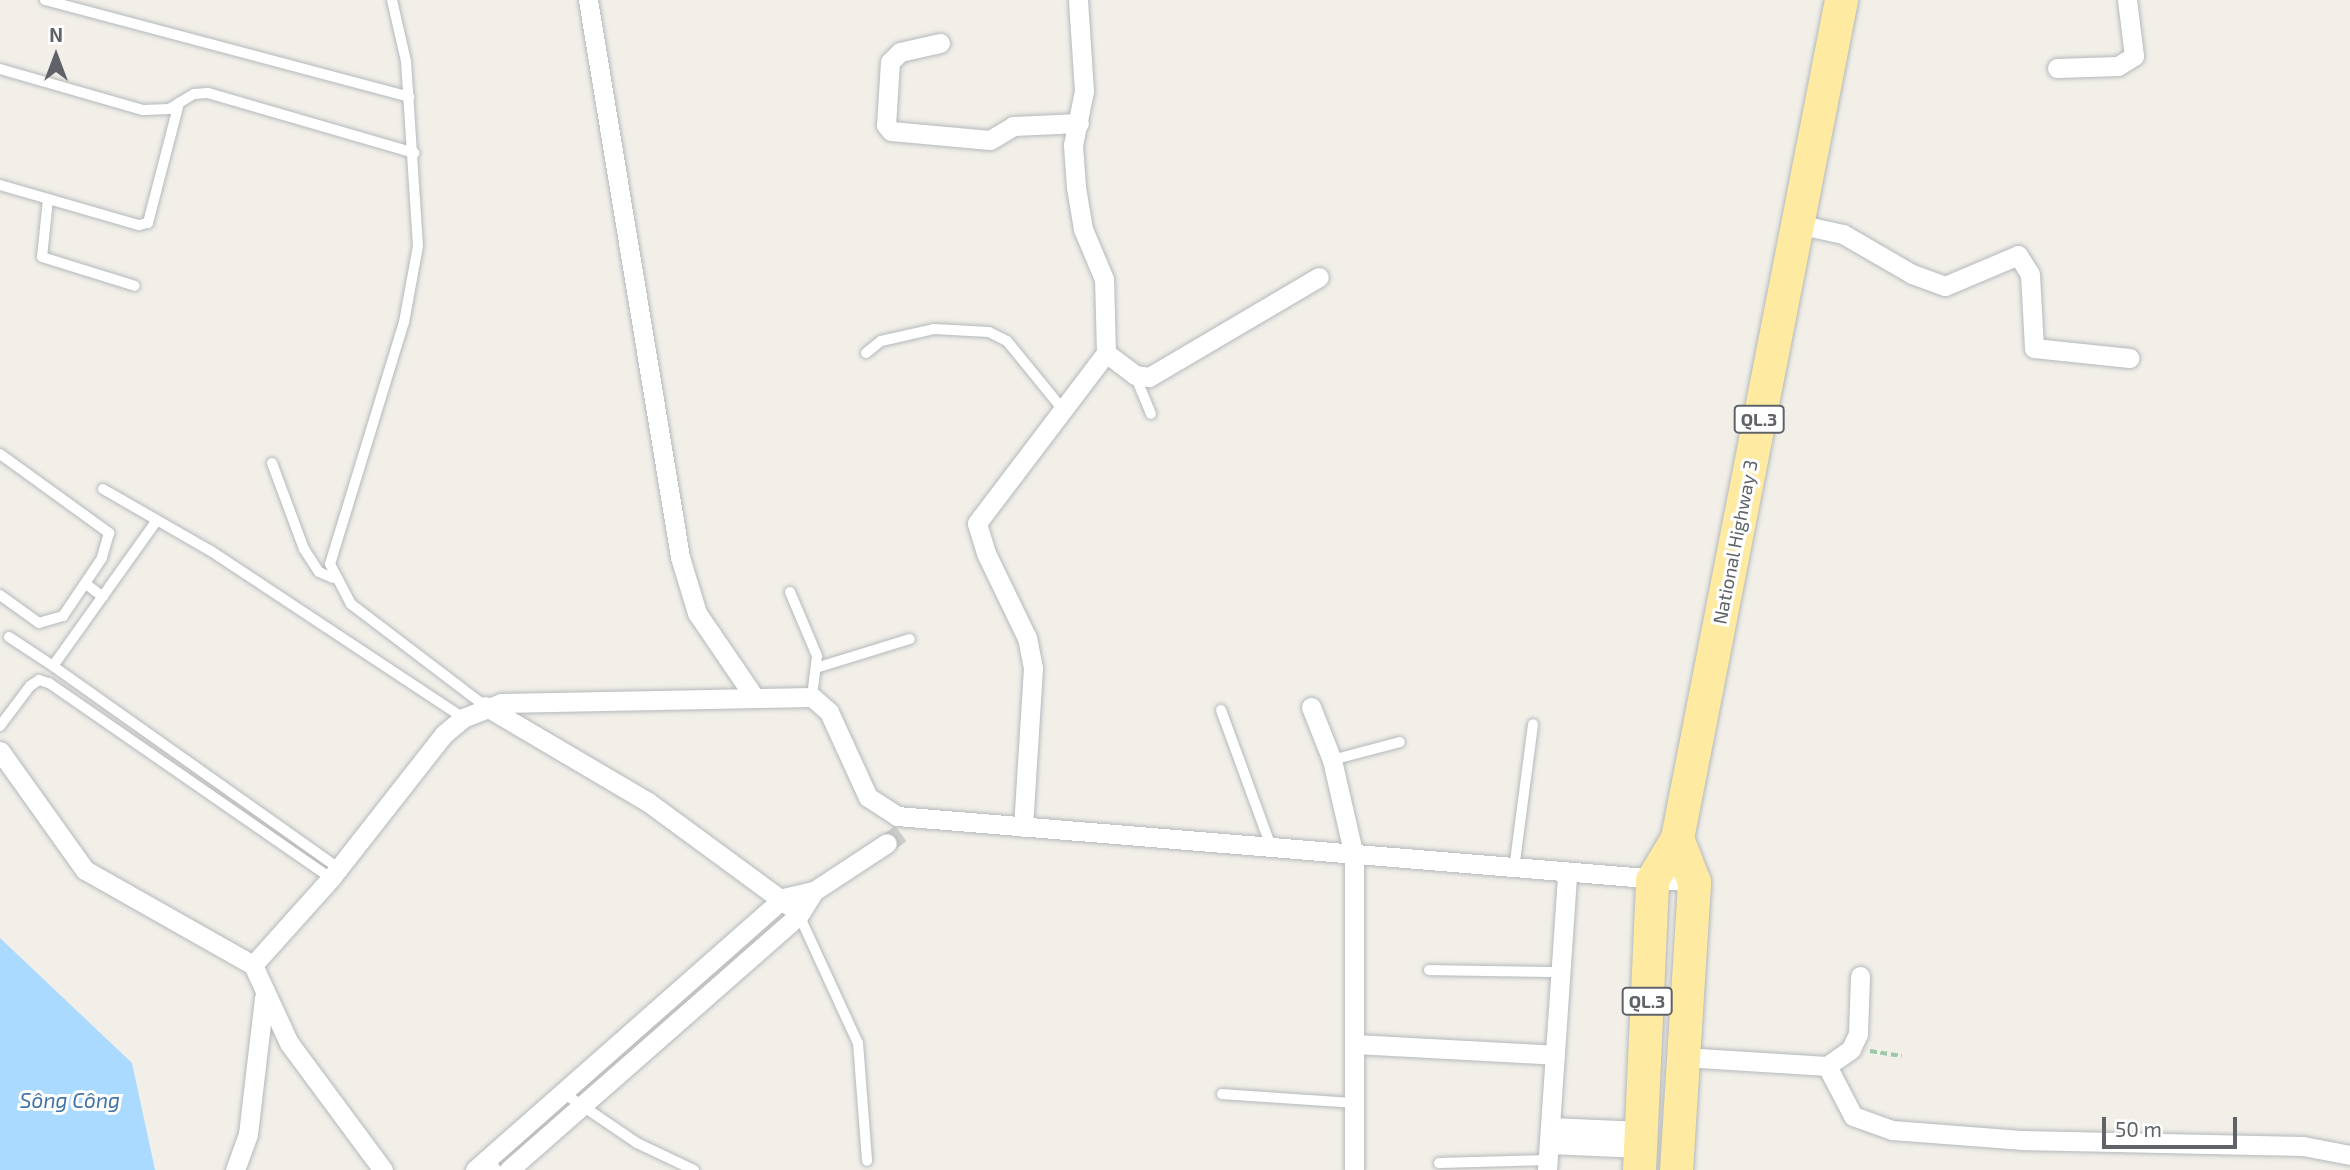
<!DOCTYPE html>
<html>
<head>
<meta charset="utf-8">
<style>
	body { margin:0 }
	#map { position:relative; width:2350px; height:1170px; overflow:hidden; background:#f1efe8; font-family:"Exo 2",sans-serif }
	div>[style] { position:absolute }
	.water>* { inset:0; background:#aadaff }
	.minor-tunnel>* { height:19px; margin-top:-9.5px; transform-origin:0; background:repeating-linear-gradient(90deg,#ccccc8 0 19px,transparent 0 29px) }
	.path>* { height:3.5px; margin-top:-1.75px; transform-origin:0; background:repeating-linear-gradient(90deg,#9cc7a9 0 7px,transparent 0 10.5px) }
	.roads { filter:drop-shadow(0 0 2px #b5b8bc) drop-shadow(0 0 2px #b5b8bc) }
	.service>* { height:10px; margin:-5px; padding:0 5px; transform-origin:5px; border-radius:5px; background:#fff }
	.minor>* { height:19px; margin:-9.5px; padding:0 9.5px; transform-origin:9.5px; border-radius:9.5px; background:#fff }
	.trunk>* { height:33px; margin:-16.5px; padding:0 16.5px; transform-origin:16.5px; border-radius:16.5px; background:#feeaa1 }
	span { translate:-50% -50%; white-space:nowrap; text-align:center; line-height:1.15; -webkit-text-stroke:6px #fff; paint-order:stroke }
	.shield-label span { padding:2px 5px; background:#fff; border:2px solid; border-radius:5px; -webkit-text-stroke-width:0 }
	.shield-label { font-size:18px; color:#5f6368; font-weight:700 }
	.street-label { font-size:19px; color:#5f6368 }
	.water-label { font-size:21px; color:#4174aa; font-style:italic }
	.north { position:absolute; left:21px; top:21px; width:70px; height:70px; -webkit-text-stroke:5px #fff; paint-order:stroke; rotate:0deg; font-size:19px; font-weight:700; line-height:28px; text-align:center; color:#5f6368 }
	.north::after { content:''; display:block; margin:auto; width:24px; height:32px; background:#5f6368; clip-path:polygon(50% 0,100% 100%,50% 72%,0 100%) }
	.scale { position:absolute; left:2102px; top:1117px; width:135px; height:32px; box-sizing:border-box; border:4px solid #5f6368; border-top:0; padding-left:9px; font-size:21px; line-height:24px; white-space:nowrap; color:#5f6368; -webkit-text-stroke:5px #fff; paint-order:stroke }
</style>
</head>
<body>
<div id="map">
	<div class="water">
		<div style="clip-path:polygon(0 938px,132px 1063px,155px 1170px,0 1170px)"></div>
	</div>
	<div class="minor-tunnel">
		<div style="left:887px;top:843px;width:17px;rotate:-36deg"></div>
	</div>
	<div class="path">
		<div style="left:1870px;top:1051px;width:32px;rotate:9deg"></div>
	</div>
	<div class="roads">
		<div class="service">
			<div style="left:45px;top:0;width:377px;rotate:14.9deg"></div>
			<div style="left:392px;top:0;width:63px;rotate:77.1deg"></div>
			<div style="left:406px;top:61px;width:185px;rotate:86.3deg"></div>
			<div style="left:418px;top:246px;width:77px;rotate:100.4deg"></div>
			<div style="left:404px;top:322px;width:253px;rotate:107deg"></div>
			<div style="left:330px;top:564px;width:45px;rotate:62.3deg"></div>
			<div style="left:351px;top:604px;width:168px;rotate:37.3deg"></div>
			<div style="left:0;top:69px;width:149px;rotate:16deg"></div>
			<div style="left:143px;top:110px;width:26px;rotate:-2deg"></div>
			<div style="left:169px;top:109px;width:29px;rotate:-31deg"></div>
			<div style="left:194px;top:94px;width:14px;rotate:-4deg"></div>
			<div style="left:208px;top:93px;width:215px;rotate:16.2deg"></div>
			<div style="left:0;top:185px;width:145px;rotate:16.1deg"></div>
			<div style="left:139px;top:225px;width:9px;rotate:-13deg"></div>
			<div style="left:148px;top:223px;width:124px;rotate:-75.5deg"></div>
			<div style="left:48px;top:199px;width:58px;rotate:95.9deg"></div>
			<div style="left:42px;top:257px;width:97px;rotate:17.3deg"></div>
			<div style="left:866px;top:353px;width:19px;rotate:-39deg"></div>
			<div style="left:881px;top:341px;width:54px;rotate:-12.8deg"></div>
			<div style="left:934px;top:329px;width:55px;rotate:3.1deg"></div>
			<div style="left:989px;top:332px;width:20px;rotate:27deg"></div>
			<div style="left:1007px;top:341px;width:90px;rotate:50.8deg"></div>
			<div style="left:1135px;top:375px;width:42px;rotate:67.7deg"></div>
			<div style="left:0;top:454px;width:135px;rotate:35.9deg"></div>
			<div style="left:109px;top:533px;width:26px;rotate:106deg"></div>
			<div style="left:102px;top:558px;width:70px;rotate:123.9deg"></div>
			<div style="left:63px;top:616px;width:25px;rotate:164deg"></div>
			<div style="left:39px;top:623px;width:48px;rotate:-144.3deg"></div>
			<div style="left:272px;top:463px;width:92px;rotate:69.6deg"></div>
			<div style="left:304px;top:549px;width:27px;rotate:57deg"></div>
			<div style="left:319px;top:572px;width:15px;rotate:23deg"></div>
			<div style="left:103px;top:489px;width:125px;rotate:29.9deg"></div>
			<div style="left:211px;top:551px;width:302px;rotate:33.5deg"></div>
			<div style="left:86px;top:584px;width:21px;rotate:37deg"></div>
			<div style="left:790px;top:592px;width:69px;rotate:67.1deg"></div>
			<div style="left:817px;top:656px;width:41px;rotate:97deg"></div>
			<div style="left:9px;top:637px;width:53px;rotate:33.4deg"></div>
			<div style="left:53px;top:666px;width:179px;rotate:-54.5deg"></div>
			<div style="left:53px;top:666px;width:348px;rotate:35.3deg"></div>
			<div style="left:819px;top:667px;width:95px;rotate:-17.1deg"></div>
			<div style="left:1221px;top:710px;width:146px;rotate:69.9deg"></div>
			<div style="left:0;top:726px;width:50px;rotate:-53.1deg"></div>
			<div style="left:30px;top:686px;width:11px;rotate:-34deg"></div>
			<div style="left:39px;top:680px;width:10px;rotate:17deg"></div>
			<div style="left:49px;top:683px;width:343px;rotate:34.7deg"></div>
			<div style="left:1332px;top:760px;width:70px;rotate:-14.8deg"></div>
			<div style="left:1514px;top:869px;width:146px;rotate:-82.5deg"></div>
			<div style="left:799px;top:915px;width:141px;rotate:65.3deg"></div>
			<div style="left:858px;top:1043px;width:118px;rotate:85.6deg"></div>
			<div style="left:1429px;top:970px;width:131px;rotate:0.9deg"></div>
			<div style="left:562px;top:1092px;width:91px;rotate:34.2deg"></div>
			<div style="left:637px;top:1143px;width:63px;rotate:25.3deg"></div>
			<div style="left:1222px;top:1094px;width:133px;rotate:3.9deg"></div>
			<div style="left:487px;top:1159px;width:15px;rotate:48deg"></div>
			<div style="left:1439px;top:1163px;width:109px;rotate:-1.6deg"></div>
		</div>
		<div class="minor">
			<div style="left:588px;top:0;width:565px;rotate:80.62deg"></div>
			<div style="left:680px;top:557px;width:59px;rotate:73.1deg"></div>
			<div style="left:697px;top:613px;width:99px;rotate:55.7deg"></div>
			<div style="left:940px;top:43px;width:41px;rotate:167.3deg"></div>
			<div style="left:900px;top:52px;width:14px;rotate:135deg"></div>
			<div style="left:890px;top:62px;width:63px;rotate:93.6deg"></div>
			<div style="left:886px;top:125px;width:8px;rotate:50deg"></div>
			<div style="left:891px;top:131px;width:99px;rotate:5.2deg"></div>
			<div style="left:990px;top:140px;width:27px;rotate:-31deg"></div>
			<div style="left:1013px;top:126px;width:66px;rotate:-2.6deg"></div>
			<div style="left:2057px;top:68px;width:61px;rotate:-1.9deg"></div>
			<div style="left:2118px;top:66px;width:19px;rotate:-32deg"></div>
			<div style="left:2134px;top:56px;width:56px;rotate:-97.1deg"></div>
			<div style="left:1797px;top:224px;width:47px;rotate:12.3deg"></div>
			<div style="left:1843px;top:234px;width:80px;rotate:30.1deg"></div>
			<div style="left:1912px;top:274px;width:35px;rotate:20deg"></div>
			<div style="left:1945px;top:286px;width:79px;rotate:-23deg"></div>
			<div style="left:2018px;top:255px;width:22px;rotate:58deg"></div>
			<div style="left:2030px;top:274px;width:74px;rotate:86.9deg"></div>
			<div style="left:2034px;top:348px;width:96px;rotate:6deg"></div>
			<div style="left:1106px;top:353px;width:36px;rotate:37deg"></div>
			<div style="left:1135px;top:375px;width:14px;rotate:8deg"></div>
			<div style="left:1149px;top:377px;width:197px;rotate:-30.5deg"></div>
			<div style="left:485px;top:706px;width:189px;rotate:30.5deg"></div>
			<div style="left:648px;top:802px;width:177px;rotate:36.3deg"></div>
			<div style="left:1311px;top:707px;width:57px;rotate:68.4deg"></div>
			<div style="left:1332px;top:760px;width:98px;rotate:77.1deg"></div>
			<div style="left:1354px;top:856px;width:314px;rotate:90deg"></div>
			<div style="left:0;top:751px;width:146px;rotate:54.5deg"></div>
			<div style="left:85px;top:870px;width:193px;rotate:29.5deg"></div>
			<div style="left:253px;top:965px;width:117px;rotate:-48.1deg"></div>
			<div style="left:331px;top:878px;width:183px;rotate:-51.9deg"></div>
			<div style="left:444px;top:734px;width:25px;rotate:-40deg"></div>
			<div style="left:463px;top:718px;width:41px;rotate:-21.5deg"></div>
			<div style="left:501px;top:703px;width:311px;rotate:-1.1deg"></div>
			<div style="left:812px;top:697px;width:23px;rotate:41deg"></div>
			<div style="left:829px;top:712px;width:94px;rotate:65.4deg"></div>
			<div style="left:868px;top:797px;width:35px;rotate:33deg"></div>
			<div style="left:897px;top:816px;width:800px;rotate:4.73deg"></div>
			<div style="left:1023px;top:827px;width:159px;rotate:-86.4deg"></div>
			<div style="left:1033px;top:668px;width:31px;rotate:-101deg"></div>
			<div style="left:1027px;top:638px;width:94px;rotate:-115.8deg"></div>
			<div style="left:986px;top:553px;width:31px;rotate:-107deg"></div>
			<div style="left:977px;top:523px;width:213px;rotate:-52.8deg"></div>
			<div style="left:1106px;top:353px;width:74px;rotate:-91.5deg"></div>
			<div style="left:1104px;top:279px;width:54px;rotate:-112.8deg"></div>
			<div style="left:1083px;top:229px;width:43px;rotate:-99.5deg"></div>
			<div style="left:1076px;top:187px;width:42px;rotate:-94.1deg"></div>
			<div style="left:1073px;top:145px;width:55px;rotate:-78.5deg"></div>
			<div style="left:1084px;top:91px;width:91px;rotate:-93.8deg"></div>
			<div style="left:814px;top:891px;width:87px;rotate:-33.3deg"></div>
			<div style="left:253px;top:965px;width:86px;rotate:65.2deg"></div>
			<div style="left:289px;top:1043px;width:158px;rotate:53.5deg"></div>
			<div style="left:1355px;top:1044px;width:200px;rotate:3.1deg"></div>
			<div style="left:1683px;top:1057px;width:144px;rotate:3.6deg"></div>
			<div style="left:1827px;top:1066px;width:29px;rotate:-35deg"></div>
			<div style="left:1851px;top:1049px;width:17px;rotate:-65deg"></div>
			<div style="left:1858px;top:1034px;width:58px;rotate:-88deg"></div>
			<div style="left:1827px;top:1066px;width:56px;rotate:62.5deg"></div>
			<div style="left:1853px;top:1116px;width:41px;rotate:19.7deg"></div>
			<div style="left:1892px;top:1130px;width:129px;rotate:4.4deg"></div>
			<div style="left:2021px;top:1140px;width:282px;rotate:1.2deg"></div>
			<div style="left:2303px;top:1146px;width:48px;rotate:10.8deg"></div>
			<div style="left:1550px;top:1127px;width:92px;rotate:2.5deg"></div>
			<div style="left:1549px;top:1144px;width:91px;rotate:2.5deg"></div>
			<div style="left:235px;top:1170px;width:38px;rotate:-70deg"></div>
			<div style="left:248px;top:1134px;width:137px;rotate:-83.3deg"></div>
			<div style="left:475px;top:1170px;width:411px;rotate:-41.4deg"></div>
			<div style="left:783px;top:898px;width:32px;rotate:-13deg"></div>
			<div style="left:814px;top:891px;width:28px;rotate:122deg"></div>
			<div style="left:799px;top:915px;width:386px;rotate:138.7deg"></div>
			<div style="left:1547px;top:1170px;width:298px;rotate:-86.1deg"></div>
		</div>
		<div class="trunk">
			<div style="left:1639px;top:1170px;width:290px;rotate:-87.4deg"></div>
			<div style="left:1652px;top:880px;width:49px;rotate:-59.2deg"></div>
			<div style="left:1677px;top:838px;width:854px;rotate:-78.93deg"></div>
			<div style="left:1676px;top:1170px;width:289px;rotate:-86.4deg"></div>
			<div style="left:1694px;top:882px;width:47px;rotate:-111.1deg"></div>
		</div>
	</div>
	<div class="shield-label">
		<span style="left:1759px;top:419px">QL.3</span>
		<span style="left:1647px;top:1001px">QL.3</span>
	</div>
	<div class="street-label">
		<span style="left:1735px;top:542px;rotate:-79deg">National Highway 3</span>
	</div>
	<div class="water-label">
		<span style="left:70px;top:1100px">Sông Công</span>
	</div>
	<div class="north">N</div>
	<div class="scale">50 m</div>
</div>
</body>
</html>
